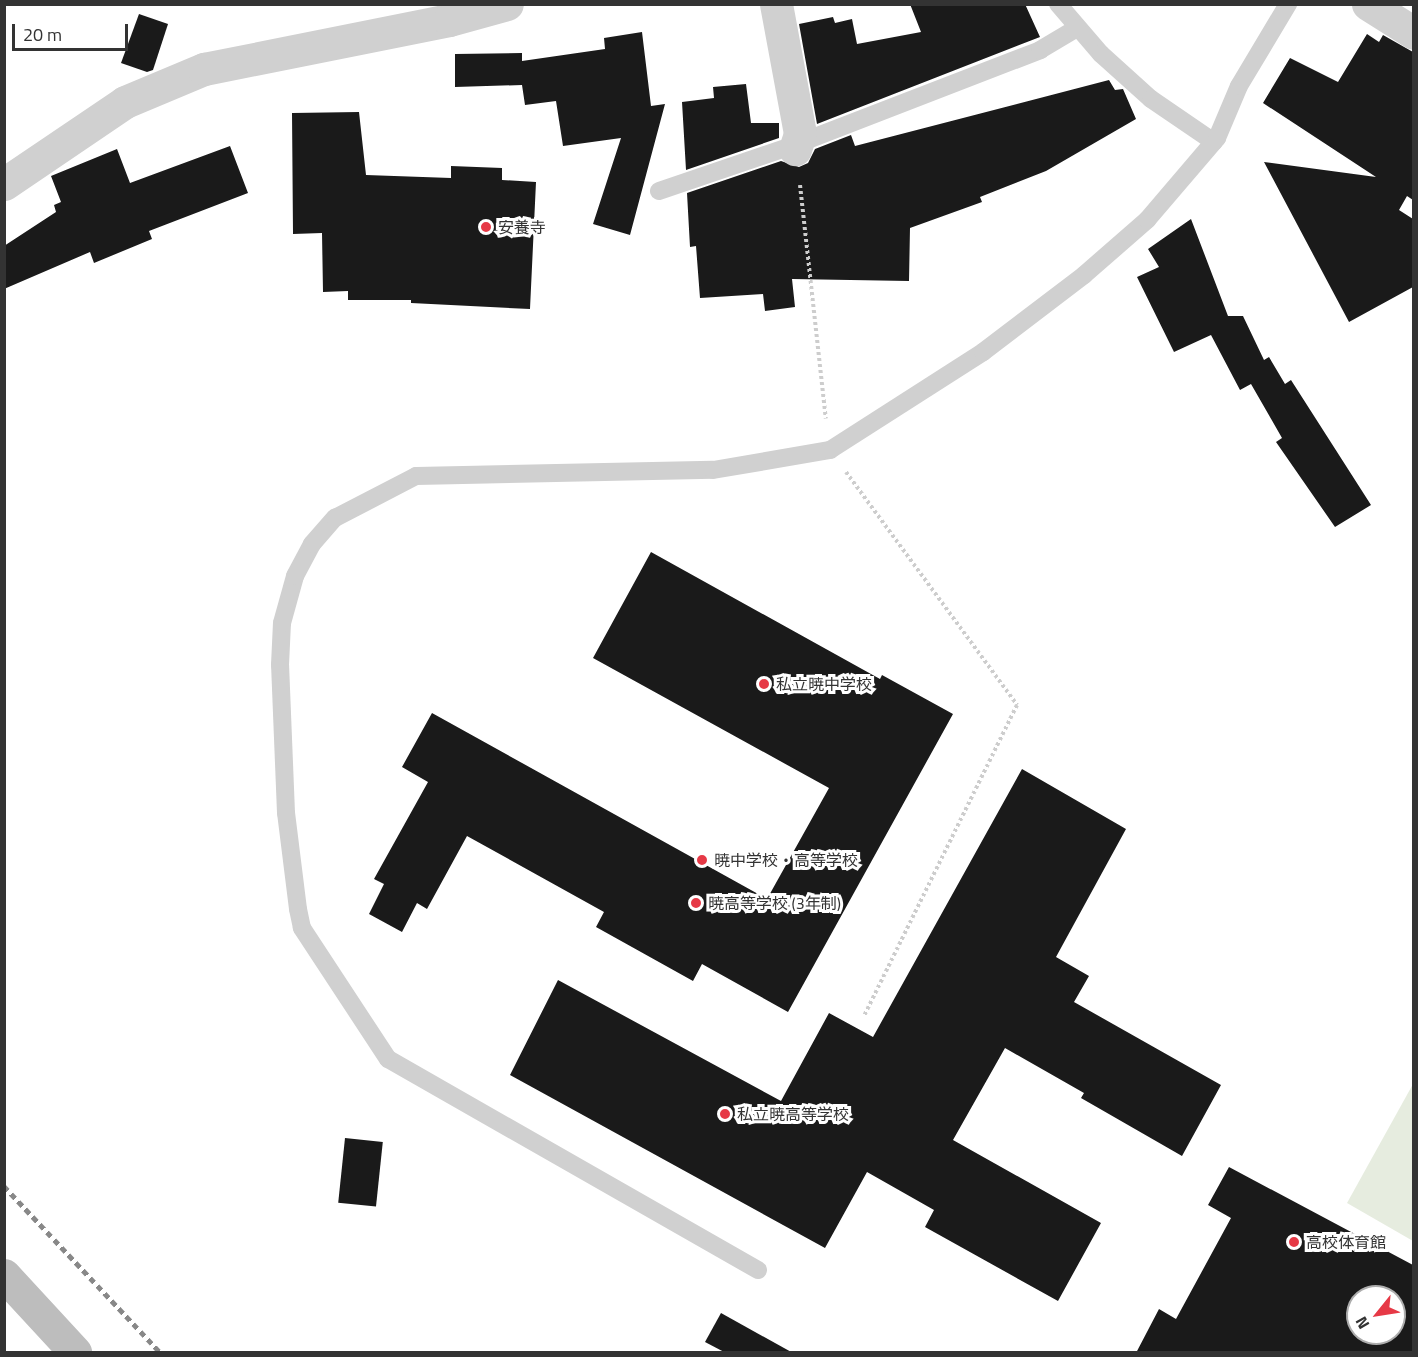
<!DOCTYPE html>
<html>
<head>
<meta charset="utf-8">
<style>
	body { margin:0 }
	#map { position:relative; width:1418px; height:1357px; overflow:hidden; background:#fff; font-family:"Titillium Web","Noto Sans JP",sans-serif }
	div>[style] { position:absolute }
	.green>* { inset:0; background:#e6ecdf }
	.building>* { inset:0; background:#1a1a1a; transform-origin:0 0 }
	.path>* { height:4px; margin-top:-2px; transform-origin:0; background:repeating-linear-gradient(90deg,#cdcdcd 0 3px,transparent 0 6px) }
	.lane>* { height:18px; margin:-9px; padding:0 9px; transform-origin:9px; border-radius:9px; background:#d0d0d0 }
	.street>* { height:33px; margin:-16.5px; padding:0 16.5px; transform-origin:16.5px; border-radius:16.5px; background:#d0d0d0 }
	.secondary>* { height:33px; margin:-16.5px; padding:0 16.5px; transform-origin:16.5px; border-radius:16.5px; background:#bdbdbd }
	.rail>* { height:4.5px; margin-top:-2.25px; transform-origin:0; background:repeating-linear-gradient(90deg,#888 0 6px,transparent 0 10.5px) }
	.dots>* { width:16px; height:16px; translate:-50% -50%; box-sizing:border-box; border:3px solid #fff; border-radius:50% }
	span { translate:-50% -50%; white-space:nowrap; text-align:center; line-height:1.15; -webkit-text-stroke:6px #fff; paint-order:stroke }
	.poi-label { font-size:16px; color:#333 }
	.left { translate:0 -50%; text-align:left }
	.frame { position:absolute; inset:0; border:6px solid #333; pointer-events:none }
	.north { position:absolute; left:1346px; top:1285px; width:60px; height:60px; box-sizing:border-box; background:#fff; border:2px solid #adadad; border-radius:50%; rotate:240deg; font-size:16px; font-weight:700; line-height:24px; text-align:center; color:#333 }
	.north::after { content:''; display:block; margin:auto; width:21px; height:27px; background:#e63946; clip-path:polygon(50% 0,100% 100%,50% 72%,0 100%) }
	.scale { position:absolute; left:12px; top:24px; width:116px; height:27px; box-sizing:border-box; border:3px solid #333; border-top:0; padding-left:8px; font-size:18px; line-height:21px; white-space:nowrap; color:#333; -webkit-text-stroke:4px #fff; paint-order:stroke }
</style>
</head>
<body>
<div id="map">
	<div class="green">
		<div style="clip-path:polygon(1413px 1084px,1413px 1241px,1347px 1203px)"></div>
	</div>
	<div class="building">
		<div style="clip-path:polygon(910px 4px,1025px 4px,1040px 37px,817px 124px,799px 24px,833px 17px,835px 23px,852px 19px,857px 44px,921px 32px)"></div>
		<div style="clip-path:polygon(139px 14px,168px 24px,153px 70px,147px 72px,121px 63px)"></div>
		<div style="clip-path:polygon(642px 32px,651px 106px,665px 104px,630px 235px,593px 224px,621px 138px,563px 146px,556px 101px,525px 105px,522px 85px,455px 87px,455px 54px,522px 53px,522px 61px,605px 49px,604px 38px)"></div>
		<div style="clip-path:polygon(1367px 34px,1379px 42px,1383px 35px,1413px 52px,1413px 200px,1407px 196px,1399px 210px,1413px 219px,1413px 287px,1349px 322px,1264px 162px,1376px 177px,1263px 103px,1290px 58px,1338px 82px)"></div>
		<div style="clip-path:polygon(1109px 80px,1115px 90px,1123px 89px,1136px 119px,1046px 171px,980px 197px,982px 202px,910px 228px,909px 281px,792px 279px,795px 307px,765px 311px,763px 294px,700px 298px,696px 246px,690px 247px,687px 193px,781px 161px,799px 167px,808px 163px,815px 149px,851px 135px,855px 146px)"></div>
		<div style="clip-path:polygon(746px 84px,751px 123px,779px 123px,779px 138px,686px 170px,682px 102px,714px 98px,713px 87px)"></div>
		<div style="clip-path:polygon(359px 112px,366px 175px,451px 178px,451px 166px,502px 168px,502px 180px,536px 182px,530px 309px,411px 303px,411px 300px,348px 300px,348px 291px,323px 292px,322px 233px,293px 234px,292px 113px)"></div>
		<div style="clip-path:polygon(230px 146px,248px 193px,149px 231px,152px 239px,94px 263px,90px 252px,4px 289px,4px 246px,56px 212px,54px 205px,61px 202px,51px 176px,117px 149px,130px 183px)"></div>
		<div style="clip-path:polygon(1191px 219px,1228px 316px,1243px 316px,1264px 360px,1269px 357px,1285px 384px,1291px 380px,1371px 505px,1335px 527px,1276px 442px,1282px 438px,1251px 384px,1240px 390px,1211px 335px,1174px 352px,1137px 277px,1159px 267px,1148px 249px)"></div>
		<div style="clip-path:polygon(651px 552px,880px 679px,882px 675px,953px 714px,788px 1012px,702px 964px,693px 981px,596px 927px,604px 912px,467px 836px,427px 909px,417px 903px,402px 932px,369px 914px,384px 884px,374px 879px,428px 782px,402px 767px,432px 713px,767px 899px,829px 788px,593px 658px)"></div>
		<div style="clip-path:polygon(1022px 769px,1126px 829px,1056px 957px,1089px 976px,1074px 1002px,1221px 1085px,1182px 1156px,1081px 1098px,1084px 1093px,1005px 1048px,953px 1140px,1101px 1223px,1058px 1301px,925px 1227px,934px 1210px,867px 1172px,825px 1248px,510px 1075px,558px 980px,781px 1101px,829px 1013px,873px 1037px)"></div>
		<div style="left:345px;top:1138px;width:38px;height:65px;rotate:6deg"></div>
		<div style="clip-path:polygon(evenodd,1229px 1167px,1413px 1265px,1413px 1353px,1136px 1353px,1159px 1309px,1176px 1319px,1231px 1218px,1208px 1205px,1229px 1167px,1358px 1297px,1394px 1297px,1394px 1333px,1358px 1333px,1358px 1297px)"></div>
		<div style="clip-path:polygon(721px 1313px,793px 1353px,726px 1353px,705px 1342px)"></div>
	</div>
	<div class="path">
		<div style="left:800px;top:185px;width:235px;rotate:83.7deg"></div>
		<div style="left:846px;top:472px;width:289px;rotate:53.7deg"></div>
		<div style="left:1017px;top:705px;width:347px;rotate:116.2deg"></div>
	</div>
	<div class="lane">
		<div style="left:1058px;top:4px;width:66px;rotate:49.3deg"></div>
		<div style="left:1101px;top:54px;width:67px;rotate:42deg"></div>
		<div style="left:1151px;top:99px;width:76px;rotate:34.3deg"></div>
		<div style="left:659px;top:191px;width:146px;rotate:-18.8deg"></div>
		<div style="left:797px;top:144px;width:261px;rotate:-21.1deg"></div>
		<div style="left:1040px;top:50px;width:43px;rotate:-30.7deg"></div>
		<div style="left:758px;top:1270px;width:426px;rotate:-150.3deg"></div>
		<div style="left:388px;top:1059px;width:157px;rotate:-123.3deg"></div>
		<div style="left:302px;top:928px;width:19px;rotate:-102deg"></div>
		<div style="left:298px;top:909px;width:97px;rotate:-97.1deg"></div>
		<div style="left:286px;top:813px;width:148px;rotate:-92.3deg"></div>
		<div style="left:280px;top:665px;width:42px;rotate:-87.3deg"></div>
		<div style="left:282px;top:623px;width:49px;rotate:-74.5deg"></div>
		<div style="left:295px;top:576px;width:36px;rotate:-62deg"></div>
		<div style="left:312px;top:544px;width:35px;rotate:-49deg"></div>
		<div style="left:335px;top:518px;width:91px;rotate:-27.4deg"></div>
		<div style="left:416px;top:476px;width:297px;rotate:-1.2deg"></div>
		<div style="left:713px;top:470px;width:119px;rotate:-9.7deg"></div>
		<div style="left:830px;top:450px;width:182px;rotate:-32.6deg"></div>
		<div style="left:983px;top:352px;width:127px;rotate:-37.3deg"></div>
		<div style="left:1084px;top:275px;width:84px;rotate:-41.1deg"></div>
		<div style="left:1147px;top:220px;width:108px;rotate:-49.5deg"></div>
		<div style="left:1217px;top:138px;width:56px;rotate:-67.1deg"></div>
		<div style="left:1239px;top:86px;width:96px;rotate:-59.1deg"></div>
	</div>
	<div class="street">
		<div style="left:776px;top:4px;width:132px;rotate:79.5deg"></div>
		<div style="left:800px;top:134px;width:16px;rotate:108deg"></div>
		<div style="left:1368px;top:4px;width:54px;rotate:32.2deg"></div>
		<div style="left:4px;top:184px;width:146px;rotate:-34.1deg"></div>
		<div style="left:125px;top:102px;width:86px;rotate:-22.7deg"></div>
		<div style="left:204px;top:69px;width:250px;rotate:-11.3deg"></div>
		<div style="left:449px;top:20px;width:60px;rotate:-15.4deg"></div>
	</div>
	<div class="secondary">
		<div style="left:4px;top:1275px;width:105px;rotate:47.3deg"></div>
	</div>
	<div class="rail">
		<div style="left:4px;top:1186px;width:228px;rotate:46.8deg"></div>
	</div>
	<div class="dots">
		<div style="left:486px;top:227px;background:#e63946"></div>
		<div style="left:764px;top:684px;background:#e63946"></div>
		<div style="left:702px;top:860px;background:#e63946"></div>
		<div style="left:696px;top:903px;background:#e63946"></div>
		<div style="left:725px;top:1114px;background:#e63946"></div>
		<div style="left:1294px;top:1242px;background:#e63946"></div>
	</div>
	<div class="poi-label">
		<span class="left" style="left:498px;top:227px">安養寺</span>
		<span class="left" style="left:776px;top:684px">私立暁中学校</span>
		<span class="left" style="left:714px;top:860px">暁中学校・高等学校</span>
		<span class="left" style="left:708px;top:903px">暁高等学校 (3年制)</span>
		<span class="left" style="left:737px;top:1114px">私立暁高等学校</span>
		<span class="left" style="left:1306px;top:1242px">高校体育館</span>
	</div>
	<div class="frame"></div>
	<div class="north">N</div>
	<div class="scale">20 m</div>
</div>
</body>
</html>
